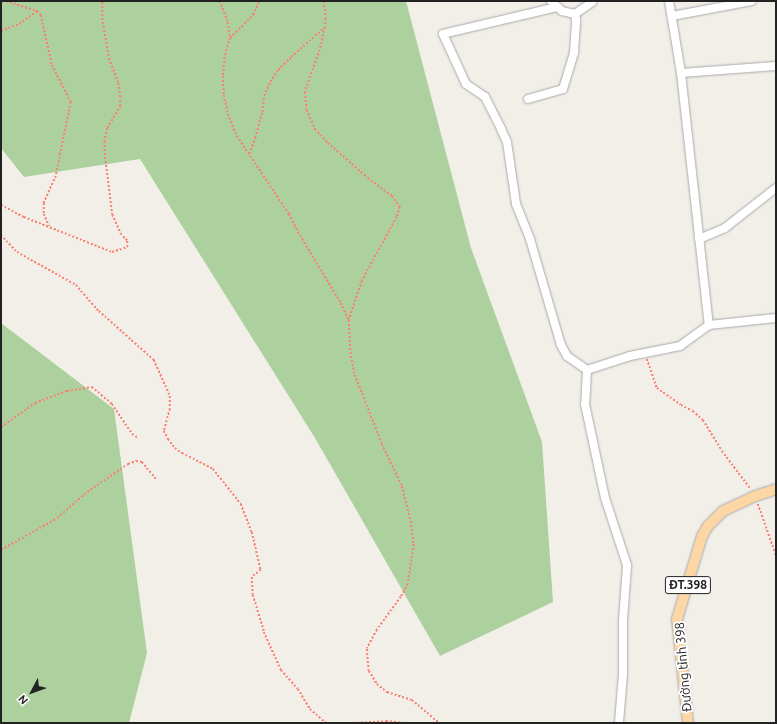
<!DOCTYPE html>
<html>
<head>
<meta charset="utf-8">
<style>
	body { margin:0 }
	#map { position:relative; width:777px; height:724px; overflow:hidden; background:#f2efe9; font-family:Ubuntu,sans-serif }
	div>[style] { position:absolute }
	.forest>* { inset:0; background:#add19e }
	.path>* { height:1.5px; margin-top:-0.75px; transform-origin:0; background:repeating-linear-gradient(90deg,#fa8072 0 2px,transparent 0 4px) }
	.roads { filter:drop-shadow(0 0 1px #a9a9a9) drop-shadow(0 0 1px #a9a9a9) }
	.minor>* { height:8px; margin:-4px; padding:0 4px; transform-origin:4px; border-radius:4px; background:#fff }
	.major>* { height:10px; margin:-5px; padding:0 5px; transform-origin:5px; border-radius:5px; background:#fcd6a4 }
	span { translate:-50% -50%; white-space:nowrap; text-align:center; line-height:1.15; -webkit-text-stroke:3.5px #fff; paint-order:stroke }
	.shield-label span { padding:1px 3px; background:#fff; border:1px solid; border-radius:3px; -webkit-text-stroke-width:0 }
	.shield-label { font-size:12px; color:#222; font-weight:700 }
	.street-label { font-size:13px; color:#222 }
	.frame { position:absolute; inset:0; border:2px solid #222; pointer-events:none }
	.north { position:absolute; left:12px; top:672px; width:40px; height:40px; -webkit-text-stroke:3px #fff; paint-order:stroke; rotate:229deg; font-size:11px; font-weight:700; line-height:16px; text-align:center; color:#222 }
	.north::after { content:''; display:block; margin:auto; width:14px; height:18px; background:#222; clip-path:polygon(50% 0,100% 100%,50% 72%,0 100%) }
</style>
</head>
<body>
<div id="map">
	<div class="forest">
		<div style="clip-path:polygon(1px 1px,406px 1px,471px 248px,542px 442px,553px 602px,440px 656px,315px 438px,140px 159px,24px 177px,1px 148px)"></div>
		<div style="clip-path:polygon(1px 323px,114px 409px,147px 653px,129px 723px,1px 723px)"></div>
	</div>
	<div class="path">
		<div style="left:6px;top:1px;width:33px;rotate:18deg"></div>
		<div style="left:37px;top:11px;width:6px;rotate:45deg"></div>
		<div style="left:41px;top:15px;width:51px;rotate:77.6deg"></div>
		<div style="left:52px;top:65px;width:42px;rotate:62.8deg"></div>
		<div style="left:71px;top:102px;width:76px;rotate:101.5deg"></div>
		<div style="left:56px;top:176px;width:30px;rotate:114deg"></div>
		<div style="left:44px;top:203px;width:11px;rotate:90deg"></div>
		<div style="left:44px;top:214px;width:13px;rotate:67deg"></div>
		<div style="left:220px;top:1px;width:22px;rotate:69deg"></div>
		<div style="left:228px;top:22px;width:16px;rotate:83deg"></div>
		<div style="left:230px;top:38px;width:20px;rotate:105deg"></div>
		<div style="left:225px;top:57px;width:19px;rotate:96deg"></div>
		<div style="left:223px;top:76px;width:19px;rotate:87deg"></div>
		<div style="left:224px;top:95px;width:19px;rotate:78deg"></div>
		<div style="left:228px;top:114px;width:24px;rotate:68deg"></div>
		<div style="left:237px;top:136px;width:94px;rotate:56.3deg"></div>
		<div style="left:289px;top:214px;width:20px;rotate:63deg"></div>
		<div style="left:298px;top:232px;width:83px;rotate:58.8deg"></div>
		<div style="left:341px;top:303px;width:19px;rotate:65deg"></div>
		<div style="left:349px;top:320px;width:36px;rotate:87deg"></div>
		<div style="left:351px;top:356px;width:19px;rotate:78deg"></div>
		<div style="left:355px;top:375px;width:74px;rotate:68.6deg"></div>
		<div style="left:382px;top:444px;width:47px;rotate:64.5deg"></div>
		<div style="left:402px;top:486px;width:36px;rotate:76deg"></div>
		<div style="left:411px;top:521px;width:23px;rotate:83deg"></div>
		<div style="left:414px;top:544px;width:40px;rotate:98.5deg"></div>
		<div style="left:408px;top:584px;width:15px;rotate:118deg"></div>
		<div style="left:401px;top:597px;width:41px;rotate:126deg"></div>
		<div style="left:377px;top:630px;width:21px;rotate:118deg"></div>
		<div style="left:367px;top:649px;width:22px;rotate:85deg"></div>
		<div style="left:369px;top:671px;width:15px;rotate:58deg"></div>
		<div style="left:377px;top:684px;width:13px;rotate:39deg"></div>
		<div style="left:387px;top:692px;width:26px;rotate:18deg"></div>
		<div style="left:412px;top:700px;width:35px;rotate:40deg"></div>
		<div style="left:324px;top:1px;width:17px;rotate:83deg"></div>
		<div style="left:326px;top:18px;width:9px;rotate:96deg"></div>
		<div style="left:325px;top:27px;width:24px;rotate:102deg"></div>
		<div style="left:320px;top:50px;width:45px;rotate:109.7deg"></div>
		<div style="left:305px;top:92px;width:18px;rotate:84deg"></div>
		<div style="left:307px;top:110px;width:21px;rotate:67deg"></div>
		<div style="left:315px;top:129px;width:19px;rotate:47deg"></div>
		<div style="left:328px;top:143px;width:53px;rotate:41.2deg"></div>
		<div style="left:368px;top:178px;width:30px;rotate:37deg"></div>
		<div style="left:392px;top:196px;width:14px;rotate:54deg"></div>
		<div style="left:400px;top:207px;width:10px;rotate:107deg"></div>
		<div style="left:397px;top:217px;width:73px;rotate:118.7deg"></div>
		<div style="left:362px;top:281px;width:41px;rotate:108.4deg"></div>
		<div style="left:1px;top:31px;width:19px;rotate:-21deg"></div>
		<div style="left:19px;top:24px;width:22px;rotate:-36deg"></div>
		<div style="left:230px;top:38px;width:33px;rotate:-45deg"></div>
		<div style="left:253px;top:15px;width:15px;rotate:-67deg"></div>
		<div style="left:249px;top:154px;width:17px;rotate:-69deg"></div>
		<div style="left:255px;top:138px;width:27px;rotate:-75deg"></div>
		<div style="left:262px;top:112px;width:16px;rotate:-83deg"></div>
		<div style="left:264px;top:96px;width:15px;rotate:-67deg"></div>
		<div style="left:270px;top:82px;width:14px;rotate:-56deg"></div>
		<div style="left:278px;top:70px;width:18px;rotate:-45deg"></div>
		<div style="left:291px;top:57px;width:45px;rotate:-41.4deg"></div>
		<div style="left:1px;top:205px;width:26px;rotate:28deg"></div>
		<div style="left:24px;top:217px;width:95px;rotate:21.7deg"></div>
		<div style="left:112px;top:252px;width:16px;rotate:-18deg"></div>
		<div style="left:127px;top:247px;width:6px;rotate:-90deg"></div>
		<div style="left:127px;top:241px;width:8px;rotate:-135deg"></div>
		<div style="left:121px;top:235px;width:22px;rotate:-114deg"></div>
		<div style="left:112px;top:215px;width:56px;rotate:-97.1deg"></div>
		<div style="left:105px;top:159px;width:17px;rotate:-93deg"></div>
		<div style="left:104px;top:142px;width:14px;rotate:-78deg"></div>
		<div style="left:107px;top:128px;width:26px;rotate:-59deg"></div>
		<div style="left:120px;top:106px;width:9px;rotate:-90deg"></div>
		<div style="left:120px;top:97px;width:14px;rotate:-98deg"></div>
		<div style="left:118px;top:83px;width:25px;rotate:-111deg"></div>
		<div style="left:109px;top:60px;width:41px;rotate:-99.9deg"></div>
		<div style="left:102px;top:20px;width:19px;rotate:-90deg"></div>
		<div style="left:1px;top:235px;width:23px;rotate:47deg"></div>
		<div style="left:17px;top:252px;width:68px;rotate:29.2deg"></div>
		<div style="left:76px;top:285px;width:35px;rotate:49deg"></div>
		<div style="left:99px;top:311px;width:74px;rotate:41.7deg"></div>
		<div style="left:154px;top:360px;width:39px;rotate:66deg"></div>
		<div style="left:170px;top:396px;width:13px;rotate:90deg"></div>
		<div style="left:170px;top:409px;width:23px;rotate:105deg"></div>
		<div style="left:164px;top:431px;width:9px;rotate:63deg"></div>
		<div style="left:168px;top:439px;width:11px;rotate:52deg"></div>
		<div style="left:175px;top:448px;width:9px;rotate:36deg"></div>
		<div style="left:182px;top:453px;width:35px;rotate:27deg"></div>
		<div style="left:213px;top:469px;width:45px;rotate:51.3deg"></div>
		<div style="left:241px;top:504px;width:30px;rotate:69deg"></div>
		<div style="left:252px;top:532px;width:39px;rotate:77deg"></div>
		<div style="left:261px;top:570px;width:11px;rotate:142deg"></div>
		<div style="left:252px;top:577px;width:18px;rotate:87deg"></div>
		<div style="left:253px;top:595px;width:39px;rotate:73deg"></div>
		<div style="left:264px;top:632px;width:42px;rotate:65.9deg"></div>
		<div style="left:281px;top:670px;width:25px;rotate:48deg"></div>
		<div style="left:298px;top:689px;width:23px;rotate:59deg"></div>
		<div style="left:310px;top:709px;width:21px;rotate:41deg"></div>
		<div style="left:647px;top:359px;width:31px;rotate:71deg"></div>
		<div style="left:657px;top:388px;width:29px;rotate:35deg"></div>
		<div style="left:681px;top:405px;width:13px;rotate:27deg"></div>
		<div style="left:693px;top:411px;width:13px;rotate:42deg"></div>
		<div style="left:703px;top:420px;width:36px;rotate:58deg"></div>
		<div style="left:722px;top:451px;width:46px;rotate:52.9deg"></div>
		<div style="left:1px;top:427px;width:42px;rotate:-35.2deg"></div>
		<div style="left:35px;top:403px;width:34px;rotate:-21deg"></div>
		<div style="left:67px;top:391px;width:25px;rotate:-9deg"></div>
		<div style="left:92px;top:387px;width:26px;rotate:40deg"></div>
		<div style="left:112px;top:404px;width:36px;rotate:56deg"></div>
		<div style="left:132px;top:434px;width:6px;rotate:31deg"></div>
		<div style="left:758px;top:504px;width:54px;rotate:70.6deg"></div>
		<div style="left:1px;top:550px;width:64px;rotate:-29.7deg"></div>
		<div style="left:57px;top:518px;width:40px;rotate:-41deg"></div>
		<div style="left:87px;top:492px;width:50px;rotate:-34.3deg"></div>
		<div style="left:128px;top:464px;width:9px;rotate:-21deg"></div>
		<div style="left:136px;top:461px;width:6px;rotate:9deg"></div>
		<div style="left:142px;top:462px;width:23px;rotate:50deg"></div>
		<div style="left:353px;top:723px;width:33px;rotate:-3deg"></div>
		<div style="left:386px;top:721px;width:19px;rotate:6deg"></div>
	</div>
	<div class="roads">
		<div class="minor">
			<div style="left:669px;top:1px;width:73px;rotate:80.5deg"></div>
			<div style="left:681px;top:73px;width:254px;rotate:83.7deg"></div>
			<div style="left:557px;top:7px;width:117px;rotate:166.7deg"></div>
			<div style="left:443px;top:34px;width:55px;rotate:65.3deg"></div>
			<div style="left:466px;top:84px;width:23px;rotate:34deg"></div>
			<div style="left:485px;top:97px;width:36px;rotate:63deg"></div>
			<div style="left:501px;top:129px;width:14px;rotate:65deg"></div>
			<div style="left:507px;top:142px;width:63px;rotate:81.7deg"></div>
			<div style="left:516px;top:204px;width:38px;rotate:68deg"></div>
			<div style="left:530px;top:239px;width:110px;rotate:73.7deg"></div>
			<div style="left:561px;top:345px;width:13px;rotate:61deg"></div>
			<div style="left:567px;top:356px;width:24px;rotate:35deg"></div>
			<div style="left:575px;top:14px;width:21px;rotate:-35deg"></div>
			<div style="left:672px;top:16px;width:81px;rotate:-10.6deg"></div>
			<div style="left:681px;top:73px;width:95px;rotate:-4.2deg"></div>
			<div style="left:528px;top:99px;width:36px;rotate:-16deg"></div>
			<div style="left:563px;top:89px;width:39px;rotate:-73deg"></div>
			<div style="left:574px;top:52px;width:32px;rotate:-86deg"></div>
			<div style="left:576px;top:20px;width:6px;rotate:-99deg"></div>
			<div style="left:575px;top:14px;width:13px;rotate:-167deg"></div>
			<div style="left:562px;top:11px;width:15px;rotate:-138deg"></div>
			<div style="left:699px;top:239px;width:28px;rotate:-23deg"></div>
			<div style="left:725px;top:228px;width:65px;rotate:-38.1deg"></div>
			<div style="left:587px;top:370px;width:34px;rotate:93deg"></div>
			<div style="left:585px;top:404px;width:96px;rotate:78deg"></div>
			<div style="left:605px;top:498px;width:71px;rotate:71.8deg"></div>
			<div style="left:627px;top:565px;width:56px;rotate:94.1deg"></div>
			<div style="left:623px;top:621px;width:53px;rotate:90deg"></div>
			<div style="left:623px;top:674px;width:49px;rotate:94.7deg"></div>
			<div style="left:587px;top:370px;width:45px;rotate:-18deg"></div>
			<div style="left:630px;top:356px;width:51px;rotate:-11.3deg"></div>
			<div style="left:680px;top:346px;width:36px;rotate:-36deg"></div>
			<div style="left:709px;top:325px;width:67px;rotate:-6deg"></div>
		</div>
		<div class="major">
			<div style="left:688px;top:723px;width:105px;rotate:-96deg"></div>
			<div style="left:677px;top:619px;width:87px;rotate:-73.2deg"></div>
			<div style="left:702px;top:536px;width:12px;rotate:-59deg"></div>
			<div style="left:708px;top:526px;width:21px;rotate:-45deg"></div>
			<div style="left:723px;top:511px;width:35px;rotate:-25deg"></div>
			<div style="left:755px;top:496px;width:22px;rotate:-18deg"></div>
		</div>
	</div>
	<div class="shield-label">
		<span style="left:688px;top:585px">ĐT.398</span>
	</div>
	<div class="street-label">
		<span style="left:683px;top:667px;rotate:-95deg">Đường tỉnh 398</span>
	</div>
	<div class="frame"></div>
	<div class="north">N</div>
</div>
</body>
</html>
